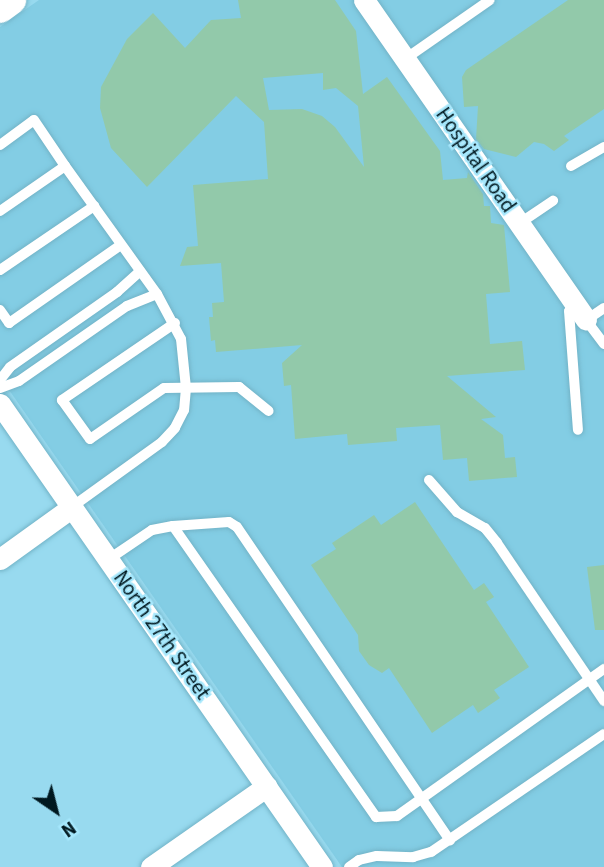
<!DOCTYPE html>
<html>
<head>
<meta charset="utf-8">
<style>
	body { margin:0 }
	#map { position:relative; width:604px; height:867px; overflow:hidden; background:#98daef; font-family:"Source Sans 3",sans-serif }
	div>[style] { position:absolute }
	.built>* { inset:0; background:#83cde4 }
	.building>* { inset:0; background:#92c9aa }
	.roads { filter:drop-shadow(0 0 2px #72b3c7) drop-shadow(0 0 2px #72b3c7) }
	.service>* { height:10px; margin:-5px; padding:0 5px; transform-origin:5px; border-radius:5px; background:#fff }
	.minor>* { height:21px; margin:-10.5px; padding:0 10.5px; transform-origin:10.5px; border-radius:10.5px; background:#fff }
	.secondary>* { height:30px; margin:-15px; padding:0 15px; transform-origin:15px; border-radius:15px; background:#fff }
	span { translate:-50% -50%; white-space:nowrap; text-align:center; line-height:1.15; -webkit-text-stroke:5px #a5e7fc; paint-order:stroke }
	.street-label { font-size:21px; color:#00181f }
	.north { position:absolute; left:21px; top:776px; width:70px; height:70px; -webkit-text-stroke:5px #a5e7fc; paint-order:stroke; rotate:145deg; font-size:19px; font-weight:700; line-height:28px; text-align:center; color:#00181f }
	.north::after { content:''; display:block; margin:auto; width:24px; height:32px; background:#00181f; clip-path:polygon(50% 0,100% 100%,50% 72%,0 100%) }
</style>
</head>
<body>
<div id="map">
	<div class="built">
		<div style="clip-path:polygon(39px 0,604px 0,604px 867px,342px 867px,0 377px,0 27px)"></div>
	</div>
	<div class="building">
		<div style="clip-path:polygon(evenodd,238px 0,335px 0,356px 31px,363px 94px,387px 77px,440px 151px,443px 180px,467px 178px,468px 172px,483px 194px,484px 206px,490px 206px,491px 223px,504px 225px,510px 292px,486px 294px,490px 344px,522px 341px,525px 370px,447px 376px,496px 417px,481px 419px,503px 435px,505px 458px,515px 457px,517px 477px,469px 481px,467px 458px,443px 460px,440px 425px,396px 428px,397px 441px,348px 445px,347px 434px,295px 439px,291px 385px,284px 386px,282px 363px,302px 345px,216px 352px,215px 340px,211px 341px,209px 317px,213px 317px,212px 303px,224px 302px,221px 263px,180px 266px,187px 247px,198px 246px,193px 185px,268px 179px,264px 122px,236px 96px,147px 187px,111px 148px,100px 108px,101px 87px,127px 39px,153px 13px,185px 48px,211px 20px,241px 18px,238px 0,323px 73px,323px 90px,336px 88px,358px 106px,364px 167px,335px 127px,322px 116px,302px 109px,269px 110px,263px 78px,323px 73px)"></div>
		<div style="clip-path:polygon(568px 0,604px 0,604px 109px,564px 136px,569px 140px,554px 151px,544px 144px,534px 142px,516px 157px,484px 149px,476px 139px,478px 106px,464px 107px,462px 77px,466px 70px)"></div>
		<div style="clip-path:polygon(415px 502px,474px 590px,484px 583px,494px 597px,486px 602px,529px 667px,494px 690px,500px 698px,478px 713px,473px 705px,432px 733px,389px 668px,382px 673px,369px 665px,359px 651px,358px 635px,311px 565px,336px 549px,332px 543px,374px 515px,381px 525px)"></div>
		<div style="clip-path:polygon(604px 565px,604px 630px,595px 630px,587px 567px)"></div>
	</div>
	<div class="roads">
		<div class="service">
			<div style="left:405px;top:59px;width:103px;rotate:-34.8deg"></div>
			<div style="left:0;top:145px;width:42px;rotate:-36.3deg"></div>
			<div style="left:34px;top:120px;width:55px;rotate:56deg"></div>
			<div style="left:571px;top:166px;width:38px;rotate:-30deg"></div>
			<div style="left:0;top:211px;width:79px;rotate:-34.7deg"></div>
			<div style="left:65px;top:166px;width:158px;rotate:54.3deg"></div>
			<div style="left:157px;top:294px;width:51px;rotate:61.9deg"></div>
			<div style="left:181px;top:339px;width:49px;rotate:84.2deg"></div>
			<div style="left:186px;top:388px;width:22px;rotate:95deg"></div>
			<div style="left:184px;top:410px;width:20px;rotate:117deg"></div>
			<div style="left:175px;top:428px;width:19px;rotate:133deg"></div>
			<div style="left:162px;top:442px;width:111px;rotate:144.2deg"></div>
			<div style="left:520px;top:223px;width:40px;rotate:-34deg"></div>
			<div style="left:0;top:270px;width:114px;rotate:-34.2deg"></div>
			<div style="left:577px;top:306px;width:9px;rotate:148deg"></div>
			<div style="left:569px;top:311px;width:119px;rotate:85.7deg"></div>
			<div style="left:604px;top:308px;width:22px;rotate:146deg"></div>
			<div style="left:586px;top:320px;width:30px;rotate:53deg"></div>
			<div style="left:0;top:310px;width:16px;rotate:55deg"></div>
			<div style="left:9px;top:323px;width:136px;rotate:-34.9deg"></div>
			<div style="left:175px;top:323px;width:137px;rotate:145.7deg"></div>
			<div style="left:62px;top:400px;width:48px;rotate:54.3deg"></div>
			<div style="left:90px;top:439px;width:90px;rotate:-34.6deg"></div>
			<div style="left:164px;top:388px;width:75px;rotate:-0.8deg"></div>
			<div style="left:239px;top:387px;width:38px;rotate:39deg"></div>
			<div style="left:0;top:380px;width:16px;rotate:-52deg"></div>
			<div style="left:10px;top:367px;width:131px;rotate:-35deg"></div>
			<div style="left:117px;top:292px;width:31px;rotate:-42deg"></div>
			<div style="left:0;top:388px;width:20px;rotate:-20deg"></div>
			<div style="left:19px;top:381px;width:131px;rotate:-34.8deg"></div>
			<div style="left:127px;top:306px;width:32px;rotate:-22deg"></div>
			<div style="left:429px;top:480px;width:43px;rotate:48.8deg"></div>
			<div style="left:457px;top:512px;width:32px;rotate:30deg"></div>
			<div style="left:485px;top:528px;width:19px;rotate:51deg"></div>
			<div style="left:497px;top:543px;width:191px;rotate:55.9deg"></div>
			<div style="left:173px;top:526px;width:355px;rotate:55.1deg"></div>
			<div style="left:376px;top:817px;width:21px;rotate:-3deg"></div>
			<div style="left:397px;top:816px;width:254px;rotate:-35.4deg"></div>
			<div style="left:109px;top:559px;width:52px;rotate:-34deg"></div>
			<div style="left:152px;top:530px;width:21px;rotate:-11deg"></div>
			<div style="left:173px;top:526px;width:56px;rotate:-4.1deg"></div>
			<div style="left:229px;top:522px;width:9px;rotate:32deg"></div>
			<div style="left:237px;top:527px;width:379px;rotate:55.8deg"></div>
			<div style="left:349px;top:867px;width:12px;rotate:-35deg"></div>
			<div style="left:359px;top:860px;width:18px;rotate:-13deg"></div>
			<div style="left:377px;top:856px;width:36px;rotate:2deg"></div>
			<div style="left:413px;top:857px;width:19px;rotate:-16deg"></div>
			<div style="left:431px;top:852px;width:209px;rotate:-34.3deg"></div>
		</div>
		<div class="minor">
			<div style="left:364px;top:0;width:389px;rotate:55.2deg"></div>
			<div style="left:0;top:404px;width:564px;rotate:55.18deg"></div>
			<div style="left:0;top:559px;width:89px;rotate:-35.8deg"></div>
			<div style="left:151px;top:867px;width:141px;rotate:-34.9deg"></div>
		</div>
		<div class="secondary">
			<div style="left:0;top:8px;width:14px;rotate:-36deg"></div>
		</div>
	</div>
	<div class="street-label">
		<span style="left:476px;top:160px;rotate:55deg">Hospital Road</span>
		<span style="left:162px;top:635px;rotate:55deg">North 27th Street</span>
	</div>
	<div class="north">N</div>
</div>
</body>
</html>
